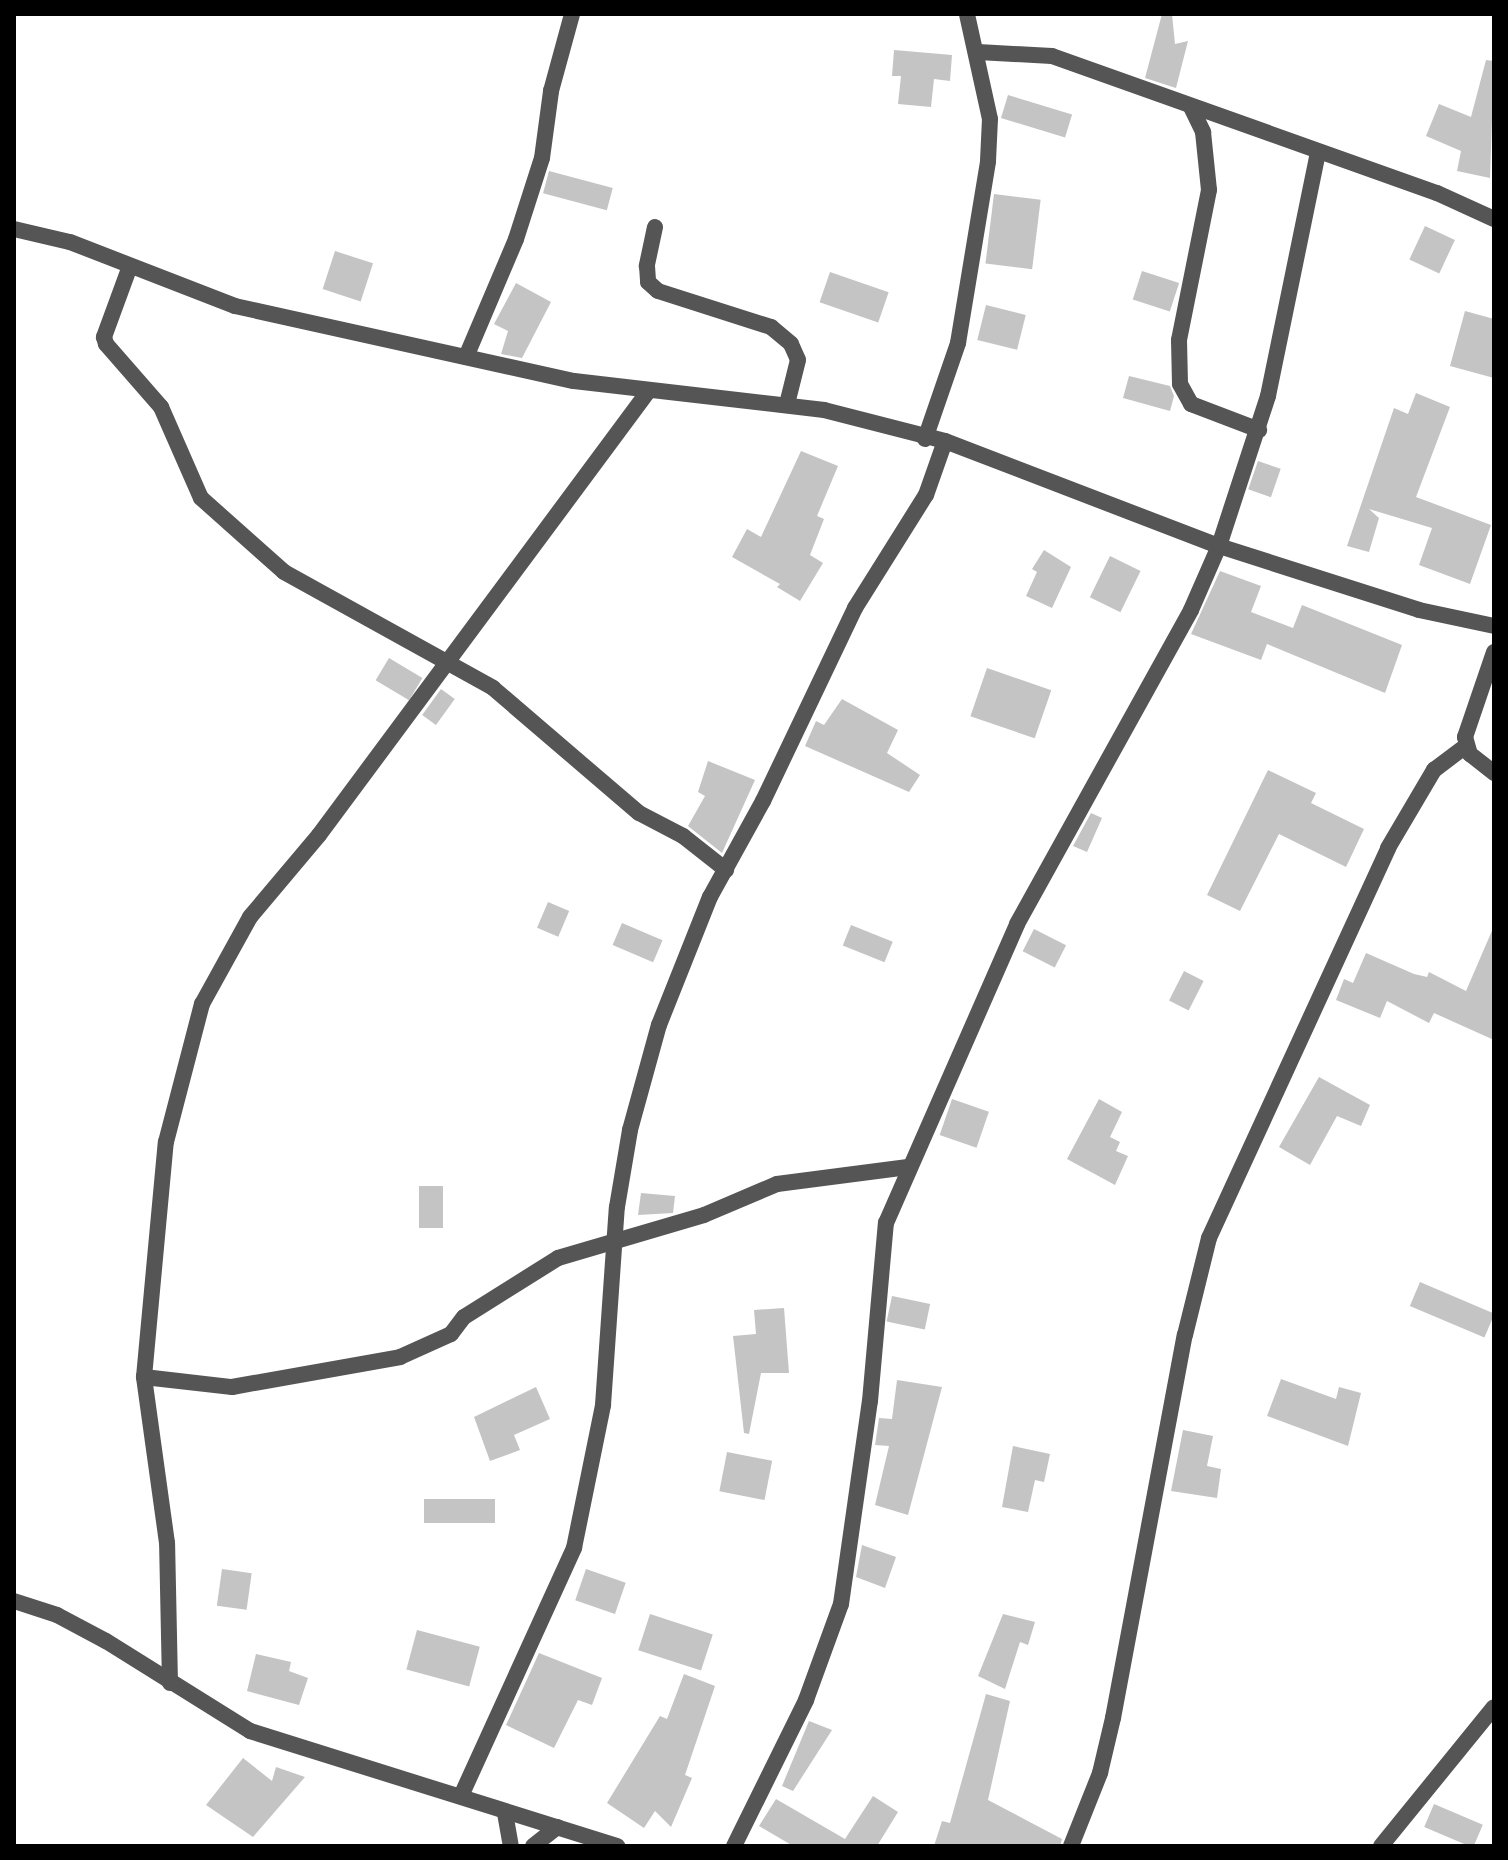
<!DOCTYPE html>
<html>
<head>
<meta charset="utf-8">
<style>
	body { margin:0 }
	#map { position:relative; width:1508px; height:1860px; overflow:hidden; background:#fff; font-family:Quicksand,sans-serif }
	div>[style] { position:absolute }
	.building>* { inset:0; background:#c4c4c4; transform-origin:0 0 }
	.street>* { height:16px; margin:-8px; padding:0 8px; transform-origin:8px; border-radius:8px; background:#555 }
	span { translate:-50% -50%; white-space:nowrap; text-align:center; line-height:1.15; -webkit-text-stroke:7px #fff; paint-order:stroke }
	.frame { position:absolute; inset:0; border:16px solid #000; pointer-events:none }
</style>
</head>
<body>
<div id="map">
	<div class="building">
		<div style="clip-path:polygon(1162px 14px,1172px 14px,1175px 44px,1188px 41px,1176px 88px,1145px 78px)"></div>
		<div style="clip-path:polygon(894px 50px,952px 55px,950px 81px,934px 79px,931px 107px,898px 104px,901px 76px,892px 76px)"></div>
		<div style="clip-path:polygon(1486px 60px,1494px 61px,1490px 178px,1457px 171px,1461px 151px,1426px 136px,1439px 104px,1471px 117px)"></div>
		<div style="left:1008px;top:95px;width:67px;height:24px;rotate:17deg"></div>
		<div style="left:549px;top:171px;width:66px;height:23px;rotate:15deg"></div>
		<div style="left:994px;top:194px;width:47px;height:70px;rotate:7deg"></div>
		<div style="left:1425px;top:226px;width:33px;height:37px;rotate:25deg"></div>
		<div style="left:335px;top:251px;width:40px;height:40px;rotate:18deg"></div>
		<div style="left:1142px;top:271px;width:39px;height:30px;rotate:18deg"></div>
		<div style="left:830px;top:272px;width:62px;height:32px;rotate:19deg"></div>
		<div style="clip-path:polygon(516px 283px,551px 302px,522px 358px,501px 354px,508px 331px,494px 324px)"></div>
		<div style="left:986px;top:305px;width:41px;height:36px;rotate:14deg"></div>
		<div style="clip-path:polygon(1465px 311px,1494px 319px,1494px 378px,1450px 366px)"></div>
		<div style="clip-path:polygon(1129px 376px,1170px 386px,1174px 396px,1170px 411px,1123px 398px)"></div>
		<div style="clip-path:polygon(1416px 393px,1450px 407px,1416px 497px,1491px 525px,1470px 584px,1419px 565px,1432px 528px,1369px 509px,1379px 518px,1369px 552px,1347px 546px,1394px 408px,1408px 414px)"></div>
		<div style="clip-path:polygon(801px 451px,838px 466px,817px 516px,824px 519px,810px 555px,823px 563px,800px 601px,777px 587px,780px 584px,732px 557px,747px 529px,761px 537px)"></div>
		<div style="left:1258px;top:461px;width:24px;height:30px;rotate:19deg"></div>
		<div style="clip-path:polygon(1044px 550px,1071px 567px,1052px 608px,1026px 596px,1037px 572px,1032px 569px)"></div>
		<div style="left:1110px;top:556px;width:34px;height:46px;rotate:26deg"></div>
		<div style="clip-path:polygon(1220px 571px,1261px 586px,1251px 612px,1293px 628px,1302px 605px,1402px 645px,1385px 693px,1267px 644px,1261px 660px,1191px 634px)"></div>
		<div style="left:389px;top:658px;width:39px;height:26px;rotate:31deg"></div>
		<div style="left:987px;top:668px;width:68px;height:51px;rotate:19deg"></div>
		<div style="left:441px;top:689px;width:17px;height:32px;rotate:36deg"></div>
		<div style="clip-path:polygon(842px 699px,898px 730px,887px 753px,920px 775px,909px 792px,805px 746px,816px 721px,824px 725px)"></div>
		<div style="clip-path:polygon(708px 761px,755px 780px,722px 853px,688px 826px,705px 796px,698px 792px)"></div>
		<div style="clip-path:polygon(1268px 770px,1316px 793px,1311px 803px,1364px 829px,1346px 867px,1279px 834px,1240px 911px,1207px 895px)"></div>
		<div style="clip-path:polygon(1091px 813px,1102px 818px,1087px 852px,1073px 846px)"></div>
		<div style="left:548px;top:902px;width:23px;height:28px;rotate:23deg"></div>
		<div style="left:622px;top:923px;width:44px;height:24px;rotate:23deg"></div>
		<div style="left:851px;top:925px;width:45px;height:22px;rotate:22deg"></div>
		<div style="clip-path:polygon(1494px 926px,1494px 1040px,1434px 1013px,1429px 1023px,1387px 1001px,1380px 1018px,1336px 1000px,1344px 979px,1353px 983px,1366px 953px,1414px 974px,1427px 977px,1429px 972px,1466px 991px)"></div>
		<div style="left:1034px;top:929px;width:36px;height:25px;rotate:27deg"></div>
		<div style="left:1184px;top:971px;width:22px;height:33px;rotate:27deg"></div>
		<div style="clip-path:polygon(1319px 1077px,1370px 1105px,1361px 1126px,1337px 1116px,1310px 1165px,1279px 1147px)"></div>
		<div style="left:952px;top:1099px;width:39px;height:38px;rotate:19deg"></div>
		<div style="clip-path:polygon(1099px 1099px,1122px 1112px,1110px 1137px,1120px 1142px,1116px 1151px,1128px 1156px,1115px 1185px,1067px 1159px)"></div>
		<div style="left:419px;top:1186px;width:24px;height:42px"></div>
		<div style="clip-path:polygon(641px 1193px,675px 1196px,673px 1213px,638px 1215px)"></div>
		<div style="left:1420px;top:1282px;width:81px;height:26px;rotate:23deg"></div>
		<div style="left:892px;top:1296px;width:39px;height:26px;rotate:12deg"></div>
		<div style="clip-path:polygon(784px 1308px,789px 1373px,761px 1373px,749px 1434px,744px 1433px,733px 1336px,756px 1334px,754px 1310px)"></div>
		<div style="clip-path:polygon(1281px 1379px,1336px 1399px,1339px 1387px,1361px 1393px,1348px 1446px,1267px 1416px)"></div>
		<div style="clip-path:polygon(897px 1380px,942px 1387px,908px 1515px,875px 1505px,889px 1446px,875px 1445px,879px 1418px,892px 1419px)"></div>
		<div style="clip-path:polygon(536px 1387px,550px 1419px,514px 1435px,520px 1450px,490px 1461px,474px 1417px)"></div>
		<div style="clip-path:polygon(1183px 1430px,1213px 1436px,1207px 1466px,1221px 1469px,1217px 1498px,1171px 1491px)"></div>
		<div style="clip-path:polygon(1013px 1446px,1050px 1454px,1044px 1482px,1035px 1480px,1028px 1512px,1002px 1507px)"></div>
		<div style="left:727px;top:1452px;width:46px;height:40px;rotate:11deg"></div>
		<div style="left:495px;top:1499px;width:24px;height:71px;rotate:90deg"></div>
		<div style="clip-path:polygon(862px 1545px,896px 1557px,885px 1588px,856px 1577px)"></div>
		<div style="left:222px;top:1569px;width:30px;height:37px;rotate:8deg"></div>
		<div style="left:586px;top:1569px;width:42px;height:33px;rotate:19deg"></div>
		<div style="left:650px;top:1614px;width:66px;height:38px;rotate:18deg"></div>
		<div style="clip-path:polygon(1003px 1614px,1035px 1622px,1028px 1645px,1020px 1642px,1005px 1689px,978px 1676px)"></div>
		<div style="left:417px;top:1630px;width:65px;height:41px;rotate:15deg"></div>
		<div style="clip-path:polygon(539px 1653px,602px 1678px,592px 1705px,578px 1700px,554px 1748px,506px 1725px)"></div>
		<div style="clip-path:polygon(256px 1654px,291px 1662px,289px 1671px,308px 1678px,299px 1705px,247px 1691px)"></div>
		<div style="clip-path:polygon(684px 1674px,715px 1686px,685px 1775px,692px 1778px,671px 1827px,655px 1811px,644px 1828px,607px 1803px,660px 1716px,667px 1719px)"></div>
		<div style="clip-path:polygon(986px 1694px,1010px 1701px,988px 1800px,1062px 1839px,1060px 1846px,934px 1846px,942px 1821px,950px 1823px)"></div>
		<div style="clip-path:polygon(809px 1721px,832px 1730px,793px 1791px,782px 1786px)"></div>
		<div style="clip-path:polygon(243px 1758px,272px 1781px,276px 1767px,305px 1777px,253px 1837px,206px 1805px)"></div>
		<div style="clip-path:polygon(873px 1796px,898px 1812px,877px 1846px,793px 1846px,759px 1826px,776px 1799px,845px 1839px)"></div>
		<div style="left:1434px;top:1804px;width:53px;height:25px;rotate:23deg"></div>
	</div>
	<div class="street">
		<div style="left:978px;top:52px;width:74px;rotate:3.1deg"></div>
		<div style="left:1052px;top:56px;width:409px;rotate:19.6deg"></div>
		<div style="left:1437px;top:193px;width:63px;rotate:24.5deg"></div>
		<div style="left:1191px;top:107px;width:28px;rotate:64deg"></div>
		<div style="left:1203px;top:132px;width:58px;rotate:84.1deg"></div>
		<div style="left:1209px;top:190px;width:153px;rotate:101.3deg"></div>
		<div style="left:1179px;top:340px;width:44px;rotate:88.7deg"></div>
		<div style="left:1180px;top:384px;width:23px;rotate:61deg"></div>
		<div style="left:1191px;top:404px;width:73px;rotate:20.9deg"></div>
		<div style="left:655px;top:227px;width:40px;rotate:102deg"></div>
		<div style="left:647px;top:266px;width:16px;rotate:86deg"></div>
		<div style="left:648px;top:282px;width:13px;rotate:42deg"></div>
		<div style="left:658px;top:291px;width:119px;rotate:17.7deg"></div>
		<div style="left:771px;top:327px;width:26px;rotate:40deg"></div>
		<div style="left:791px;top:344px;width:17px;rotate:66deg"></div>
		<div style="left:798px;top:360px;width:45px;rotate:104deg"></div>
		<div style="left:14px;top:229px;width:57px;rotate:13.1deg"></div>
		<div style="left:70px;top:242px;width:177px;rotate:21.2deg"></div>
		<div style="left:235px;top:306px;width:347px;rotate:12.5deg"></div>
		<div style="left:574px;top:381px;width:252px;rotate:6.6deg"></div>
		<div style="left:824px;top:410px;width:125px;rotate:14.4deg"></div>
		<div style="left:945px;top:441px;width:293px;rotate:21deg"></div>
		<div style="left:1219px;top:546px;width:210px;rotate:17.7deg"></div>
		<div style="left:1419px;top:610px;width:77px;rotate:12deg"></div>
		<div style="left:130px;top:266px;width:76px;rotate:110.1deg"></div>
		<div style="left:104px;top:337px;width:7px;rotate:74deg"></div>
		<div style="left:106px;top:344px;width:84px;rotate:48.9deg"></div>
		<div style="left:161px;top:407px;width:99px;rotate:66.3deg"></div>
		<div style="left:201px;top:498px;width:111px;rotate:41.7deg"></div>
		<div style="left:284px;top:572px;width:239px;rotate:29deg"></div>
		<div style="left:493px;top:688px;width:192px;rotate:40.6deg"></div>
		<div style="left:639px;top:813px;width:50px;rotate:27.6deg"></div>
		<div style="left:683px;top:836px;width:55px;rotate:38.3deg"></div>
		<div style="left:466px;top:357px;width:128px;rotate:-67deg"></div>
		<div style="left:516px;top:239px;width:85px;rotate:-72.2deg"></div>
		<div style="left:542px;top:158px;width:68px;rotate:-82.3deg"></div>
		<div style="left:551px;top:91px;width:80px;rotate:-74.7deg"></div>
		<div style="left:925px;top:439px;width:102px;rotate:-71deg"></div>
		<div style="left:958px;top:343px;width:184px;rotate:-80.6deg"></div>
		<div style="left:988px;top:161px;width:42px;rotate:-87.3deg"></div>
		<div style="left:990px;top:119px;width:107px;rotate:-102.4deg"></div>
		<div style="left:1494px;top:652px;width:90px;rotate:108.8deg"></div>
		<div style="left:1465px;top:737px;width:18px;rotate:74deg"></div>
		<div style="left:1470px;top:754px;width:31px;rotate:38deg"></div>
		<div style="left:144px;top:1377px;width:89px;rotate:6.5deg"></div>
		<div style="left:232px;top:1387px;width:171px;rotate:-10.1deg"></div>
		<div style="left:400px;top:1357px;width:56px;rotate:-24.3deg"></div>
		<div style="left:451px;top:1334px;width:21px;rotate:-53deg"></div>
		<div style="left:464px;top:1317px;width:111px;rotate:-32.1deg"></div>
		<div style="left:558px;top:1258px;width:152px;rotate:-16.4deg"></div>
		<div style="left:704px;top:1215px;width:79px;rotate:-23deg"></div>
		<div style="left:777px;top:1184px;width:132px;rotate:-7.4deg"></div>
		<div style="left:14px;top:1601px;width:45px;rotate:18deg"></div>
		<div style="left:57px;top:1615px;width:55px;rotate:28deg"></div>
		<div style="left:106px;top:1641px;width:170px;rotate:32deg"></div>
		<div style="left:250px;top:1731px;width:385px;rotate:17.4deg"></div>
		<div style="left:170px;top:1683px;width:140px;rotate:-91.2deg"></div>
		<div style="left:167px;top:1543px;width:168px;rotate:-97.9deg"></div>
		<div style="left:144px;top:1377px;width:236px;rotate:-84.7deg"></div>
		<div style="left:166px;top:1142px;width:143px;rotate:-75.4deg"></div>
		<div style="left:202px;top:1004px;width:99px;rotate:-61.1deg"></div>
		<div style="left:250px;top:917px;width:107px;rotate:-49.9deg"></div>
		<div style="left:319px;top:835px;width:550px;rotate:-53.42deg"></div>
		<div style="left:461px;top:1796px;width:273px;rotate:-65.5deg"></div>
		<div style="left:574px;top:1548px;width:146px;rotate:-78.5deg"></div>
		<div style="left:603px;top:1405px;width:198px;rotate:-86deg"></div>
		<div style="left:617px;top:1207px;width:78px;rotate:-80.4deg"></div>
		<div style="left:630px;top:1130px;width:109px;rotate:-74.6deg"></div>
		<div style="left:659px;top:1025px;width:138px;rotate:-68.3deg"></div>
		<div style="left:710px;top:897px;width:110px;rotate:-61.1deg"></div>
		<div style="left:763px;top:801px;width:214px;rotate:-64.5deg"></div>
		<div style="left:855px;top:608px;width:133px;rotate:-57.9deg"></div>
		<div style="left:926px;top:495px;width:57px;rotate:-70.6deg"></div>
		<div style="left:505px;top:1813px;width:34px;rotate:80deg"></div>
		<div style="left:533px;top:1846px;width:31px;rotate:-38deg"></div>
		<div style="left:734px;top:1846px;width:163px;rotate:-63.7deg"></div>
		<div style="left:806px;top:1700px;width:102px;rotate:-70deg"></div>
		<div style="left:841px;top:1604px;width:205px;rotate:-81.9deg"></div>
		<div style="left:870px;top:1401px;width:179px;rotate:-84.9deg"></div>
		<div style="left:886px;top:1223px;width:326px;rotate:-66.3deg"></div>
		<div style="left:1017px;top:924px;width:359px;rotate:-61deg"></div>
		<div style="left:1191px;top:610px;width:70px;rotate:-66.4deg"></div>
		<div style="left:1219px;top:546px;width:158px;rotate:-71.9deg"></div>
		<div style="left:1268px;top:396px;width:249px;rotate:-78.4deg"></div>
		<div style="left:1071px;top:1846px;width:79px;rotate:-68.3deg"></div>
		<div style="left:1100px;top:1773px;width:57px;rotate:-76.7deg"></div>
		<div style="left:1113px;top:1718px;width:390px;rotate:-79.4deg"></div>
		<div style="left:1185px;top:1335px;width:100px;rotate:-76.1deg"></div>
		<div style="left:1209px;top:1238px;width:429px;rotate:-65.3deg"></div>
		<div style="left:1388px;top:848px;width:91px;rotate:-59.5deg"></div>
		<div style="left:1434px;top:770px;width:40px;rotate:-37deg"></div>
		<div style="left:1381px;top:1846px;width:179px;rotate:-50.9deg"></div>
	</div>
	<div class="frame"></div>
</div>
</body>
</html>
